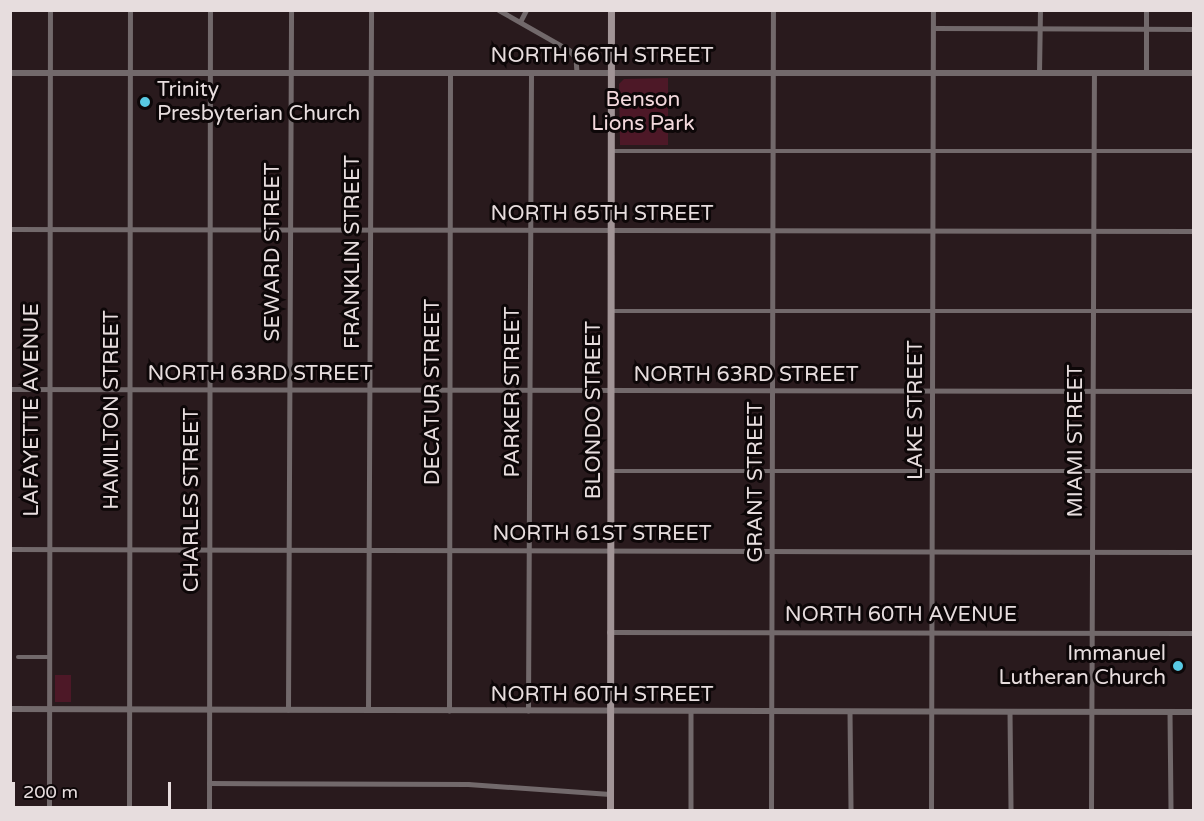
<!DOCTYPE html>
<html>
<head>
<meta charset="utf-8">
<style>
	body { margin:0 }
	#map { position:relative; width:1204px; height:821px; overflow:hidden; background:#291a1d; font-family:"Varela Round",sans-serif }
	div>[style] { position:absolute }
	.green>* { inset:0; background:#4d1827; transform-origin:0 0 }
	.minor>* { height:4.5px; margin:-2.25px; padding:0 2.25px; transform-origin:2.25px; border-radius:2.25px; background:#72696b }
	.tertiary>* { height:6px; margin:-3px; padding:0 3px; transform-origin:3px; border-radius:3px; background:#72696b }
	.secondary>* { height:7px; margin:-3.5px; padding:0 3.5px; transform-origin:3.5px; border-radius:3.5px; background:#a19496 }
	.dots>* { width:16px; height:16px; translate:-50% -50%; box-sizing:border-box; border:3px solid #0d0708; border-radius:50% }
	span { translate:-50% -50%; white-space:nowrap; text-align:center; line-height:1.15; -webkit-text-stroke:6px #0d0708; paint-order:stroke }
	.street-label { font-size:21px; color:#e7ddde }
	.poi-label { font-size:21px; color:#e7ddde }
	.left { translate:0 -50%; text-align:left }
	.right { translate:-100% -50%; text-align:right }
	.park-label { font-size:21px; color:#f2d8dc }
	.frame { position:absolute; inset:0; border:12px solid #e7ddde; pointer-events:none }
	.scale { position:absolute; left:12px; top:782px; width:159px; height:27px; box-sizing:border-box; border:3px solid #e7ddde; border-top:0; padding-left:8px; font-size:18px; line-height:21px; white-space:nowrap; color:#e7ddde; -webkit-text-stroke:4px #0d0708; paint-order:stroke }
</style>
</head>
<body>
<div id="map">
	<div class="green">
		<div style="clip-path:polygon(668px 78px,668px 145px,620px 145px,619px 84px,624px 79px)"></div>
		<div style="left:55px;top:675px;width:16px;height:27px"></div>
	</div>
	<div class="minor">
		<div style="left:499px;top:10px;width:81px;rotate:29.7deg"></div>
		<div style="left:569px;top:50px;width:11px;rotate:49deg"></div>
		<div style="left:576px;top:58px;width:15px;rotate:86deg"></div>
		<div style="left:520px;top:22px;width:13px;rotate:-63deg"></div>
		<div style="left:933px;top:28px;width:261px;rotate:0.2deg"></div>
		<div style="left:1039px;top:73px;width:63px;rotate:-89.1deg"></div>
		<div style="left:1146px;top:73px;width:63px;rotate:-90deg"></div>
		<div style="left:611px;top:151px;width:583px"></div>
		<div style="left:10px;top:229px;width:1184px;rotate:0.1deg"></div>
		<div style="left:610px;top:311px;width:584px"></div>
		<div style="left:10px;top:389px;width:1184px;rotate:0.1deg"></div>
		<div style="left:610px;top:471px;width:584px"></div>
		<div style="left:10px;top:549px;width:1184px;rotate:0.15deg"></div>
		<div style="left:609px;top:632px;width:585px;rotate:0.1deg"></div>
		<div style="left:18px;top:657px;width:30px"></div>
		<div style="left:288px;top:710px;width:700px;rotate:-89.75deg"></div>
		<div style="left:368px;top:710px;width:700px;rotate:-89.75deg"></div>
		<div style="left:449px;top:711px;width:637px;rotate:-89.91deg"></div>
		<div style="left:528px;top:711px;width:638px;rotate:-89.73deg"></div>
		<div style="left:691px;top:711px;width:99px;rotate:90deg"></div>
		<div style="left:850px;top:711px;width:99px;rotate:89.4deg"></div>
		<div style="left:1010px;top:711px;width:99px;rotate:89.4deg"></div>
		<div style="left:1170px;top:712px;width:98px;rotate:89.4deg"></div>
		<div style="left:209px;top:783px;width:259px;rotate:0.2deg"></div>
		<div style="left:468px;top:784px;width:142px;rotate:4deg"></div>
		<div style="left:49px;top:810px;width:800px;rotate:-89.93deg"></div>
		<div style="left:129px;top:810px;width:800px;rotate:-89.93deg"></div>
		<div style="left:209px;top:810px;width:800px;rotate:-89.93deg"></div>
		<div style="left:771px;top:810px;width:800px;rotate:-89.86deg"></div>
		<div style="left:931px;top:810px;width:800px;rotate:-89.86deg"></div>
		<div style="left:1091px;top:810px;width:737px;rotate:-89.77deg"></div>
	</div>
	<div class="tertiary">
		<div style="left:10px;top:73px;width:1184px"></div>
		<div style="left:10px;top:709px;width:1184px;rotate:0.15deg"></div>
	</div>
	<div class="secondary">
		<div style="left:610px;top:810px;width:800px;rotate:-89.93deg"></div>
	</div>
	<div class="dots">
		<div style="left:145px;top:102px;background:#58c9e3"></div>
		<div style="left:1178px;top:666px;background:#58c9e3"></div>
	</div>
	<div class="street-label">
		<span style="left:602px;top:56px">NORTH 66TH STREET</span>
		<span style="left:602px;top:214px">NORTH 65TH STREET</span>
		<span style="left:273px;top:252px;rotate:-90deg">SEWARD STREET</span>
		<span style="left:353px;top:252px;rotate:-90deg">FRANKLIN STREET</span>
		<span style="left:260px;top:374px">NORTH 63RD STREET</span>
		<span style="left:746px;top:375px">NORTH 63RD STREET</span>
		<span style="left:433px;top:392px;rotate:-90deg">DECATUR STREET</span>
		<span style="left:513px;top:392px;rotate:-90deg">PARKER STREET</span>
		<span style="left:32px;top:410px;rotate:-90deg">LAFAYETTE AVENUE</span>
		<span style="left:112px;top:410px;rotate:-90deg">HAMILTON STREET</span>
		<span style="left:594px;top:410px;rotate:-90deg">BLONDO STREET</span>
		<span style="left:916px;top:410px;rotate:-90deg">LAKE STREET</span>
		<span style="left:1076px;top:441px;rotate:-90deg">MIAMI STREET</span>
		<span style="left:756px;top:482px;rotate:-90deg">GRANT STREET</span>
		<span style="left:192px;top:500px;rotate:-90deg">CHARLES STREET</span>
		<span style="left:602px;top:534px">NORTH 61ST STREET</span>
		<span style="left:901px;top:615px">NORTH 60TH AVENUE</span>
		<span style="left:602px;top:695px">NORTH 60TH STREET</span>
	</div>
	<div class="poi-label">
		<span class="left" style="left:157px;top:102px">Trinity<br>Presbyterian Church</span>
		<span class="right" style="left:1166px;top:666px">Immanuel<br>Lutheran Church</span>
	</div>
	<div class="park-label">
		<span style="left:643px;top:112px">Benson<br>Lions Park</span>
	</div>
	<div class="frame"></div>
	<div class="scale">200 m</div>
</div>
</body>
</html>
